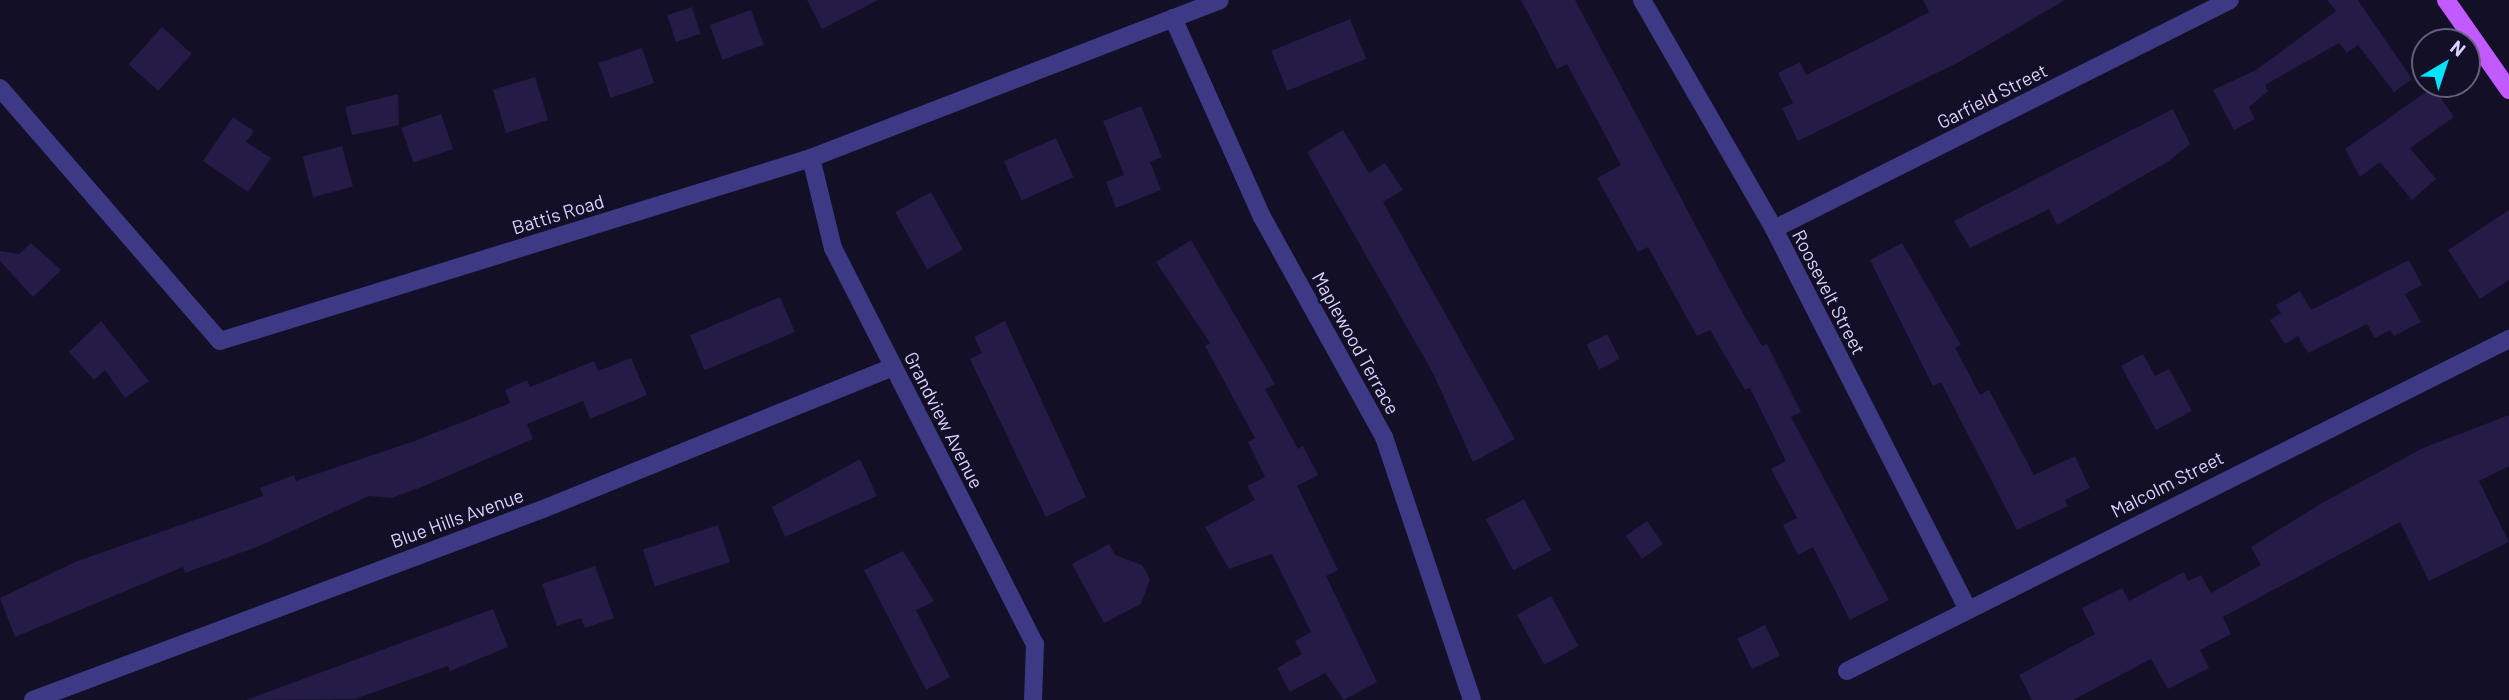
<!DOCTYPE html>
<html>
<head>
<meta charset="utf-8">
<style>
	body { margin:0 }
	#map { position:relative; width:2509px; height:700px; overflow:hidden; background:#130f26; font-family:Barlow,sans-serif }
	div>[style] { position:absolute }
	.building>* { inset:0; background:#241b47; transform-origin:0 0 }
	.minor>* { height:18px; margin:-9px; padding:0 9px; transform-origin:9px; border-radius:9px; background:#3d3a85 }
	.major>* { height:18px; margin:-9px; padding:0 9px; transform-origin:9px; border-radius:9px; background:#c25bff }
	span { translate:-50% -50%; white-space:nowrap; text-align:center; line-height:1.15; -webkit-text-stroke:5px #130f26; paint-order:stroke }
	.street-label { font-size:19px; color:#d9d4ff }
	.north { position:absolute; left:2411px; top:28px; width:70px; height:70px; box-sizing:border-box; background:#130f26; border:2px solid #625e7d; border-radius:50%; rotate:39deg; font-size:19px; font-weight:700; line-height:28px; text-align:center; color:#d9d4ff }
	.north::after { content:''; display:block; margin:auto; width:24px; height:32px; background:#00e5ff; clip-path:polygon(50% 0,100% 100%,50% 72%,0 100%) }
</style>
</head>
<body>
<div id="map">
	<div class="building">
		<div style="clip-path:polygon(807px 0,878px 0,822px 29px)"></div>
		<div style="clip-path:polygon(1521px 0,1575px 0,1737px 303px,1762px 346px,1767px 344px,1801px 412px,1791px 417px,1889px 600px,1850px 620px,1813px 547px,1798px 555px,1783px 525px,1797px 518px,1771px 469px,1786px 461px,1750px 388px,1745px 390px,1710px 330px,1697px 336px,1648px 247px,1638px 252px,1597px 178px,1621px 165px,1567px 64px,1557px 69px)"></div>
		<div style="clip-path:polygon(1923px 0,2065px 0,1959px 62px,1798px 141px,1782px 108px,1793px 103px,1778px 73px,1800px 62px,1806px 75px,1880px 38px,1929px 12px)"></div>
		<div style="clip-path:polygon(2327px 0,2358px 0,2412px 79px,2394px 92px,2358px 45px,2347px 53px,2339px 43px,2265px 85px,2268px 91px,2249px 107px,2255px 119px,2234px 130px,2213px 90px,2256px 70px,2336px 11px)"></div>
		<div style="left:692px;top:7px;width:28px;height:26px;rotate:72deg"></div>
		<div style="left:751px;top:10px;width:37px;height:44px;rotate:70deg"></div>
		<div style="left:1350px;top:19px;width:43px;height:85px;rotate:68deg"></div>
		<div style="left:162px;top:27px;width:40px;height:50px;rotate:42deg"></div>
		<div style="left:642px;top:48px;width:37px;height:46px;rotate:71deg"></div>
		<div style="left:535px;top:77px;width:45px;height:44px;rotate:73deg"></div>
		<div style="clip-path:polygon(2433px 87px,2454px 117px,2410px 148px,2436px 179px,2412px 200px,2380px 162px,2360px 177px,2345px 149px)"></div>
		<div style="clip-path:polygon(398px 94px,399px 125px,352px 135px,345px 107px)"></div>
		<div style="clip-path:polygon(1141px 106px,1162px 157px,1150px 162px,1161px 190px,1116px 208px,1106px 182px,1124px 175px,1103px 121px)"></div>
		<div style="clip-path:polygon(2173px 109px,2190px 144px,2169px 161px,2057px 225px,2049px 209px,1970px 248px,1954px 221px)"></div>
		<div style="left:441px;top:114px;width:37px;height:42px;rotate:71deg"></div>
		<div style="clip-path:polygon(233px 117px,254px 131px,246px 142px,271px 158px,248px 192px,203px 161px)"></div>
		<div style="clip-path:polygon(1343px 130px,1369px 173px,1385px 163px,1403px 190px,1383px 202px,1515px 439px,1473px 462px,1433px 373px,1307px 152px)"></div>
		<div style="left:1056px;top:138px;width:43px;height:57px;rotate:66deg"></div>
		<div style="left:342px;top:146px;width:42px;height:41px;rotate:75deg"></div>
		<div style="left:931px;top:192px;width:66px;height:41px;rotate:61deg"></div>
		<div style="clip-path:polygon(2509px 210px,2509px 280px,2480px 299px,2448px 250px)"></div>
		<div style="clip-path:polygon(1191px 240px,1275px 384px,1265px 389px,1298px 449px,1303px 446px,1318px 475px,1297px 486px,1338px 570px,1326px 576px,1377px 682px,1344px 700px,1325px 673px,1290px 692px,1277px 668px,1302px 654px,1295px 641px,1311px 632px,1272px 554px,1229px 569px,1205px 527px,1255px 500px,1247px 486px,1265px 477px,1248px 442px,1255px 438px,1205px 346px,1210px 343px,1156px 262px)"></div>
		<div style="clip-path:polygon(31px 243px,61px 270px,33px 297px,0 261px,0 251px,19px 254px)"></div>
		<div style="clip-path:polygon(1902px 243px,1961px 345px,1955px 348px,1980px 395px,1989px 390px,2034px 475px,2075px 456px,2090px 488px,2065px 500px,2068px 506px,2017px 530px,1941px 382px,1933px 386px,1870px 260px)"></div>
		<div style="clip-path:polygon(2409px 260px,2422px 285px,2405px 294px,2421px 322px,2394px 336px,2390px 330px,2375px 338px,2367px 324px,2308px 353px,2298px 336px,2285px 344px,2270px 320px,2281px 313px,2276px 305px,2300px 291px,2311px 310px)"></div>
		<div style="left:780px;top:297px;width:38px;height:98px;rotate:67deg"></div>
		<div style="clip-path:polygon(101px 321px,149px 381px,125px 398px,105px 370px,94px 380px,69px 352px)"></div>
		<div style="clip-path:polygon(1005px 321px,1086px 497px,1046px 517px,970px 359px,982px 353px,974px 337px)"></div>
		<div style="left:1607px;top:334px;width:28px;height:23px;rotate:63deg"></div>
		<div style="clip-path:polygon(2143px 354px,2155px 376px,2169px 369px,2192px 411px,2156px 430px,2121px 366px)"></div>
		<div style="clip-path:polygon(631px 358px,647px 395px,590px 419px,583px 401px,527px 424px,533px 439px,422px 487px,391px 498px,369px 496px,257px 547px,185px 573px,183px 567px,15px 637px,0 598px,75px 562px,263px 496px,260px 488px,294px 475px,296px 481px,417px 440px,510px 403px,505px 390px,527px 380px,530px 387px,594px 361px,598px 371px)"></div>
		<div style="clip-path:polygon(2509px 415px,2509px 466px,2479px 481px,2509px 542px,2429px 581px,2400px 522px,2223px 617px,2231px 634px,2200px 650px,2209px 668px,2168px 689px,2151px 659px,2073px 700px,2032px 700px,2019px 675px,2095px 634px,2082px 608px,2122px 588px,2129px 601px,2184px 572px,2188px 581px,2201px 575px,2211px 593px,2261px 565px,2251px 547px,2322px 503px,2423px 448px)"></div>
		<div style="clip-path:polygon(860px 459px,877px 496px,785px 537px,772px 507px)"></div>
		<div style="left:1524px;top:499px;width:58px;height:43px;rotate:62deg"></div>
		<div style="left:1647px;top:521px;width:28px;height:26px;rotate:55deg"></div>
		<div style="left:718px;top:525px;width:39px;height:79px;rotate:72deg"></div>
		<div style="clip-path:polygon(1109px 544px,1115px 555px,1142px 565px,1150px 579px,1141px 604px,1104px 623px,1072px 564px)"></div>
		<div style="clip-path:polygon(903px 551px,934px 601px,916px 610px,950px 677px,926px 690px,864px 570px)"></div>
		<div style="clip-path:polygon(595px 566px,614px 618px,585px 628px,581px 618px,557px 626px,542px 584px)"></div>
		<div style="left:1551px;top:596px;width:57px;height:39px;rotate:61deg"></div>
		<div style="clip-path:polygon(493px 609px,508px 647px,450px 671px,448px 666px,355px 699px,246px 700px)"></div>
		<div style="left:1765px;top:625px;width:34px;height:31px;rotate:64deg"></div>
	</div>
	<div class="minor">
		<div style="left:1642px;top:0;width:264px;rotate:60deg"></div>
		<div style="left:1774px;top:229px;width:427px;rotate:63deg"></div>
		<div style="left:1173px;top:18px;width:218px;rotate:65.9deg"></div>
		<div style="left:1262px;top:217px;width:252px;rotate:61deg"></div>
		<div style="left:1384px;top:437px;width:277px;rotate:71.5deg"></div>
		<div style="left:0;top:88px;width:335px;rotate:49deg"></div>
		<div style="left:220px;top:341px;width:619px;rotate:-17.2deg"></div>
		<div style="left:811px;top:158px;width:438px;rotate:-21.1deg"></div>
		<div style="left:811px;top:158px;width:93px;rotate:76.3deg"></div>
		<div style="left:833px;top:248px;width:445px;rotate:63deg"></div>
		<div style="left:1035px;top:644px;width:56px;rotate:92deg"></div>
		<div style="left:1774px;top:229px;width:510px;rotate:-26.67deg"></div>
		<div style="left:1847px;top:671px;width:741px;rotate:-26.63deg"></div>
		<div style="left:33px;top:700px;width:545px;rotate:-20.53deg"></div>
		<div style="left:543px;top:509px;width:378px;rotate:-22.1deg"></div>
	</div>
	<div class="major">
		<div style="left:2446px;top:0;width:110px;rotate:55deg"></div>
	</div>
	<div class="street-label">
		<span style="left:1992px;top:96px;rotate:-27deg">Garfield Street</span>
		<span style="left:558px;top:214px;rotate:-17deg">Battis Road</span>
		<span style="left:1829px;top:292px;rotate:63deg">Roosevelt Street</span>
		<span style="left:1356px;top:343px;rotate:61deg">Maplewood Terrace</span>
		<span style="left:944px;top:420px;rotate:63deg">Grandview Avenue</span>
		<span style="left:2167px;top:484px;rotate:-27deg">Malcolm Street</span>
		<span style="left:457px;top:518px;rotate:-20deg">Blue Hills Avenue</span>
	</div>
	<div class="north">N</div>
</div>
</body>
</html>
